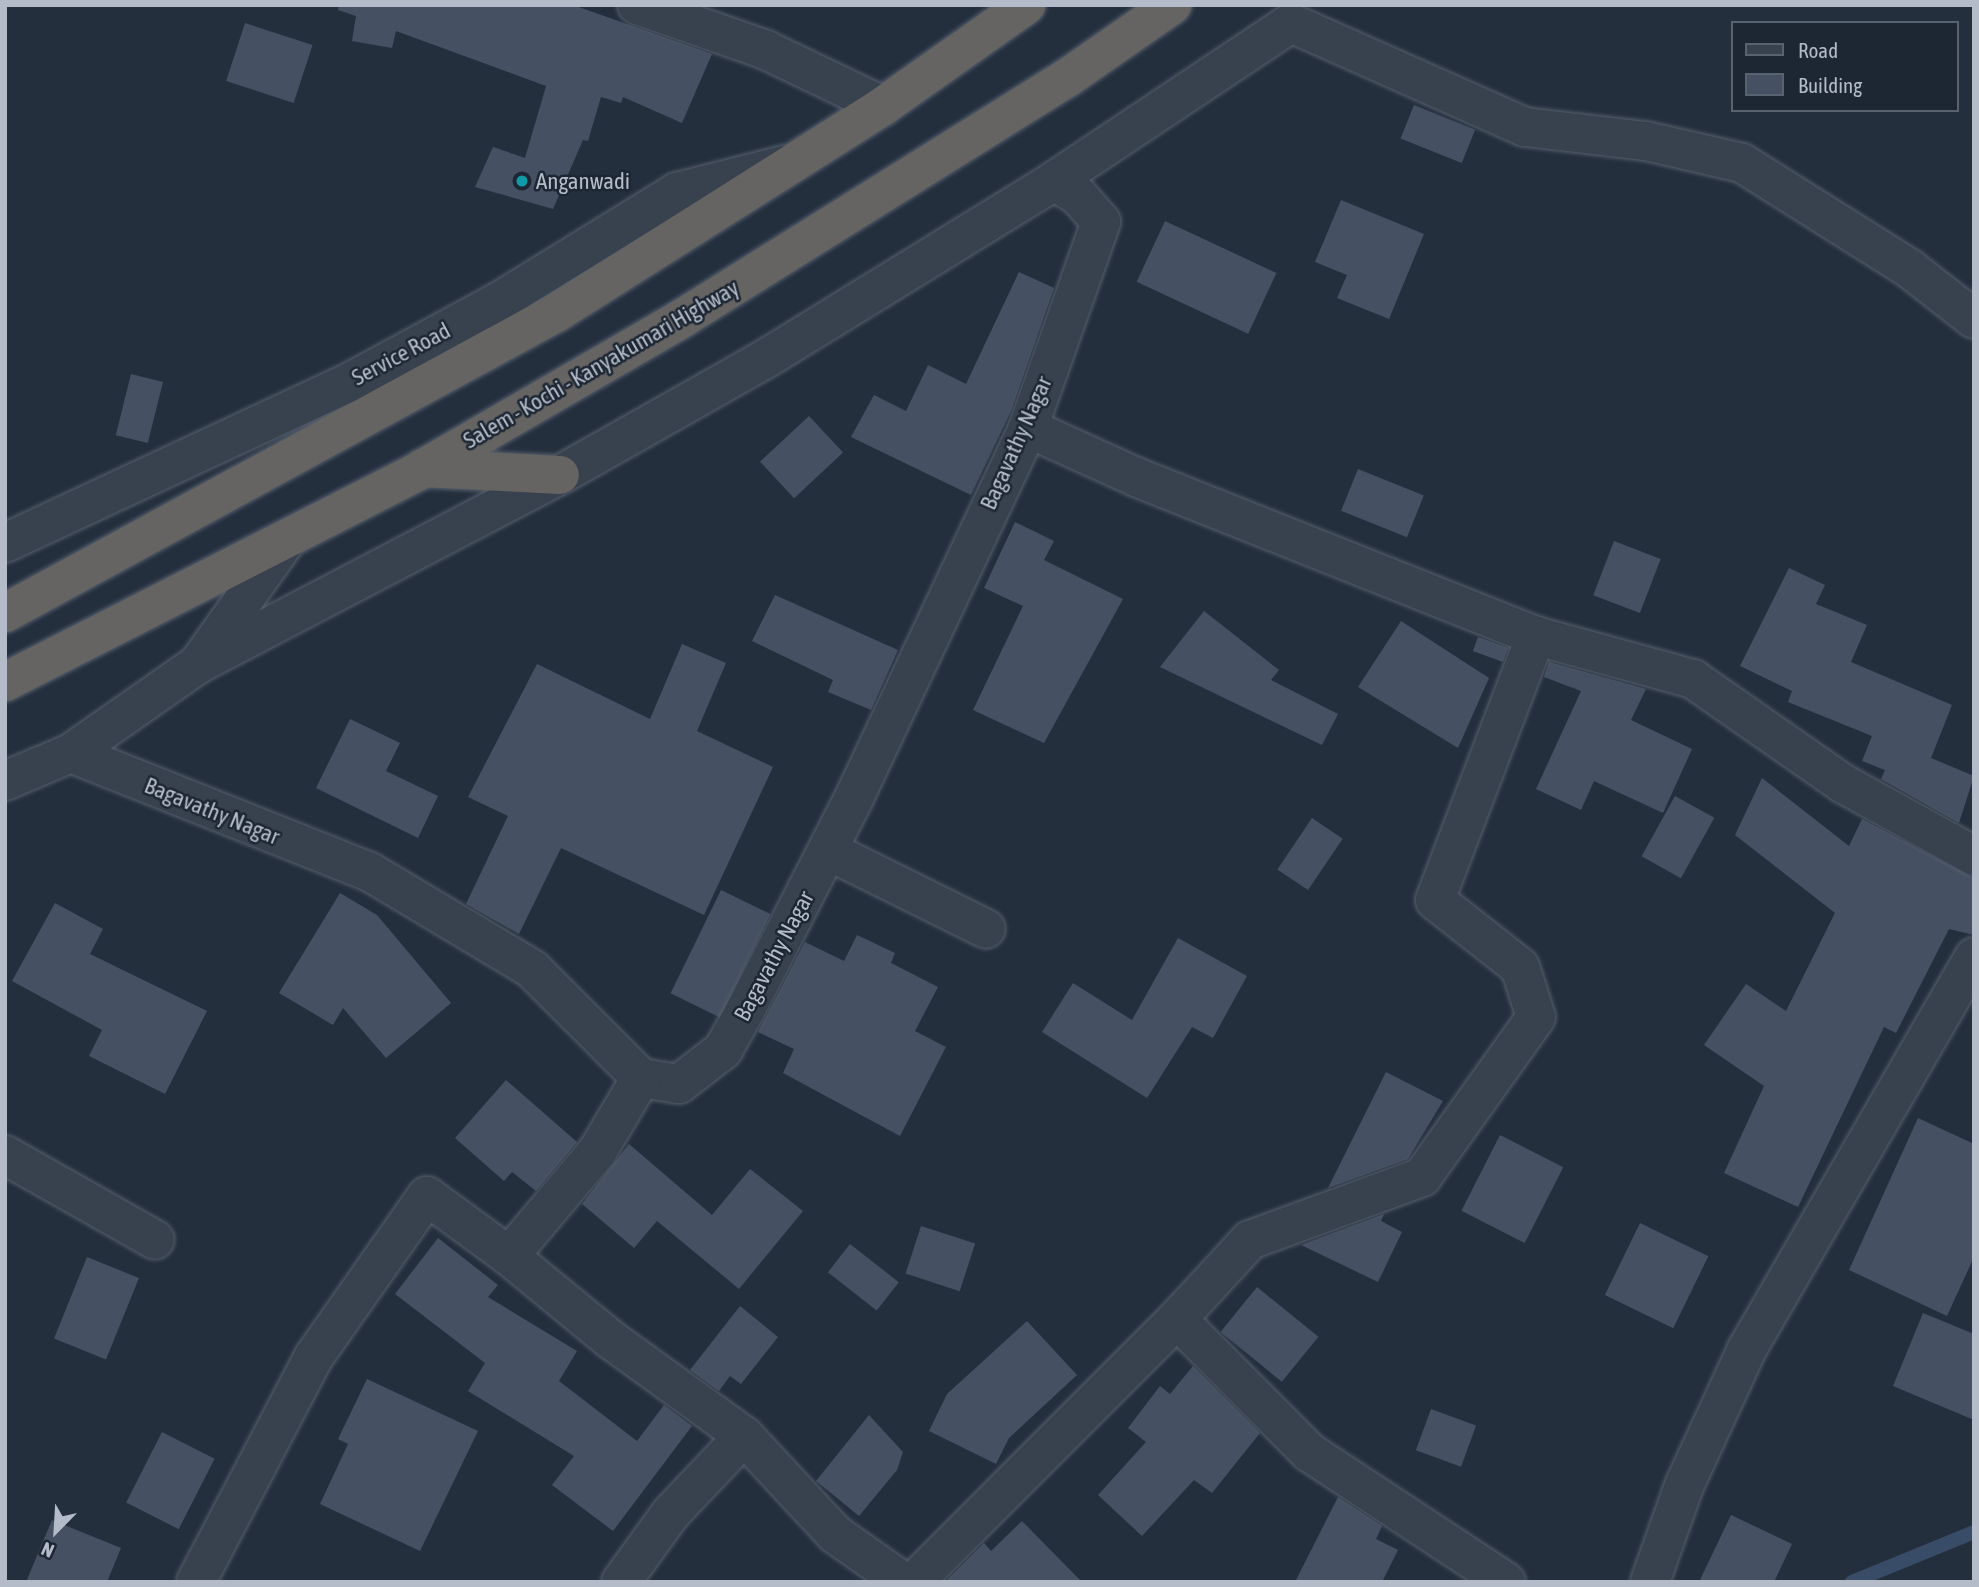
<!DOCTYPE html>
<html>
<head>
<meta charset="utf-8">
<style>
	body { margin:0 }
	#map { position:relative; width:1979px; height:1587px; overflow:hidden; background:#242f3e; font-family:"Asap Condensed",sans-serif }
	div>[style] { position:absolute }
	.stream>* { height:14px; margin:-7px; padding:0 7px; transform-origin:7px; border-radius:7px; background:#394c67 }
	.building>* { inset:0; background:#455162; transform-origin:0 0 }
	.roads { filter:drop-shadow(0 0 2px #565f6c) drop-shadow(0 0 2px #565f6c) }
	.minor>* { height:38px; margin:-19px; padding:0 19px; transform-origin:19px; border-radius:19px; background:#38414e }
	.tertiary>* { height:38px; margin:-19px; padding:0 19px; transform-origin:19px; border-radius:19px; background:#38414e }
	.trunk>* { height:38px; margin:-19px; padding:0 19px; transform-origin:19px; border-radius:19px; background:#656462 }
	.dots>* { width:19px; height:19px; translate:-50% -50%; box-sizing:border-box; border:4px solid #1d2633; border-radius:50% }
	span { translate:-50% -50%; white-space:nowrap; text-align:center; line-height:1.15; -webkit-text-stroke:5px #1d2633; paint-order:stroke }
	.poi-label { font-size:23px; color:#b4bcc9 }
	.left { translate:0 -50%; text-align:left }
	.street-label { font-size:23px; color:#b4bcc9 }
	.frame { position:absolute; inset:0; border:7px solid #b4bcc9; pointer-events:none }
	.legend { position:absolute; left:1731px; top:21px; width:228px; height:91px; box-sizing:border-box; background:#1d2633; border:2px solid #59626f; margin:0; padding:9px 12px; list-style:none; font-size:21px; color:#b4bcc9 }
	.legend li { display:flex; align-items:center; gap:14px; height:35px }
	.legend b { width:35px; border:2px solid #59626f }
	.north { position:absolute; left:21px; top:1496px; width:70px; height:70px; -webkit-text-stroke:5px #1d2633; paint-order:stroke; rotate:204deg; font-size:19px; font-weight:700; line-height:28px; text-align:center; color:#b4bcc9 }
	.north::after { content:''; display:block; margin:auto; width:24px; height:32px; background:#b4bcc9; clip-path:polygon(50% 0,100% 100%,50% 72%,0 100%) }
</style>
</head>
<body>
<div id="map">
	<div class="stream">
		<div style="left:1852px;top:1582px;width:132px;rotate:-22.3deg"></div>
	</div>
	<div class="building">
		<div style="clip-path:polygon(339px 5px,573px 5px,712px 54px,682px 123px,623px 97px,621px 103px,601px 97px,588px 141px,583px 140px,553px 209px,475px 187px,493px 147px,525px 158px,546px 86px,396px 31px,392px 48px,352px 41px,356px 16px,338px 10px)"></div>
		<div style="left:245px;top:23px;width:71px;height:61px;rotate:18deg"></div>
		<div style="left:1414px;top:105px;width:66px;height:36px;rotate:22deg"></div>
		<div style="clip-path:polygon(1341px 200px,1424px 234px,1389px 319px,1337px 298px,1347px 275px,1315px 262px)"></div>
		<div style="left:1165px;top:221px;width:123px;height:67px;rotate:25deg"></div>
		<div style="clip-path:polygon(1019px 272px,1054px 288px,1011px 411px,971px 495px,851px 437px,874px 395px,906px 411px,928px 365px,966px 384px)"></div>
		<div style="left:131px;top:374px;width:33px;height:63px;rotate:14deg"></div>
		<div style="left:809px;top:416px;width:50px;height:67px;rotate:47deg"></div>
		<div style="left:1358px;top:469px;width:71px;height:45px;rotate:22deg"></div>
		<div style="clip-path:polygon(1015px 522px,1054px 541px,1044px 560px,1123px 599px,1044px 743px,973px 710px,1023px 606px,984px 588px)"></div>
		<div style="left:1614px;top:541px;width:50px;height:58px;rotate:21deg"></div>
		<div style="clip-path:polygon(1789px 568px,1825px 585px,1816px 604px,1867px 625px,1851px 662px,1952px 705px,1931px 758px,1974px 776px,1959px 823px,1881px 779px,1885px 770px,1862px 761px,1872px 736px,1788px 702px,1792px 691px,1740px 666px)"></div>
		<div style="clip-path:polygon(775px 595px,898px 650px,871px 710px,828px 692px,833px 680px,752px 641px)"></div>
		<div style="clip-path:polygon(1204px 611px,1279px 670px,1271px 680px,1338px 714px,1322px 745px,1160px 667px)"></div>
		<div style="clip-path:polygon(1401px 621px,1489px 678px,1458px 748px,1358px 687px)"></div>
		<div style="left:1478px;top:637px;width:32px;height:15px;rotate:20deg"></div>
		<div style="clip-path:polygon(682px 644px,726px 663px,697px 731px,773px 767px,704px 915px,561px 848px,519px 934px,466px 904px,508px 816px,468px 797px,537px 664px,650px 719px)"></div>
		<div style="clip-path:polygon(1549px 662px,1646px 689px,1631px 720px,1692px 749px,1663px 813px,1594px 781px,1581px 810px,1536px 789px,1581px 691px,1544px 677px)"></div>
		<div style="clip-path:polygon(350px 719px,400px 743px,386px 771px,438px 796px,418px 838px,316px 788px)"></div>
		<div style="clip-path:polygon(1762px 778px,1849px 846px,1862px 819px,1974px 878px,1974px 935px,1949px 929px,1896px 1033px,1884px 1027px,1798px 1207px,1724px 1173px,1764px 1086px,1704px 1045px,1746px 984px,1786px 1011px,1835px 913px,1735px 835px)"></div>
		<div style="left:1675px;top:796px;width:45px;height:69px;rotate:29deg"></div>
		<div style="left:1312px;top:818px;width:37px;height:62px;rotate:34deg"></div>
		<div style="left:721px;top:890px;width:55px;height:115px;rotate:26deg"></div>
		<div style="clip-path:polygon(340px 893px,377px 915px,451px 1003px,386px 1058px,343px 1008px,333px 1025px,279px 993px)"></div>
		<div style="clip-path:polygon(55px 903px,103px 929px,90px 954px,207px 1011px,165px 1094px,89px 1056px,102px 1030px,12px 981px)"></div>
		<div style="clip-path:polygon(857px 935px,895px 953px,891px 963px,938px 987px,915px 1031px,946px 1047px,900px 1136px,783px 1073px,794px 1049px,758px 1032px,805px 942px,844px 961px)"></div>
		<div style="clip-path:polygon(1178px 938px,1247px 976px,1213px 1038px,1192px 1027px,1147px 1098px,1042px 1032px,1073px 983px,1132px 1020px)"></div>
		<div style="clip-path:polygon(1386px 1072px,1443px 1101px,1408px 1159px,1328px 1188px)"></div>
		<div style="clip-path:polygon(506px 1080px,577px 1142px,536px 1191px,512px 1172px,504px 1181px,455px 1138px)"></div>
		<div style="clip-path:polygon(1918px 1118px,1974px 1144px,1974px 1257px,1947px 1316px,1849px 1270px)"></div>
		<div style="left:1500px;top:1135px;width:71px;height:85px;rotate:27deg"></div>
		<div style="clip-path:polygon(629px 1144px,712px 1215px,750px 1169px,803px 1211px,739px 1289px,657px 1221px,634px 1248px,582px 1204px)"></div>
		<div style="clip-path:polygon(1384px 1214px,1381px 1221px,1402px 1232px,1378px 1282px,1301px 1245px)"></div>
		<div style="left:1640px;top:1223px;width:76px;height:80px;rotate:26deg"></div>
		<div style="left:921px;top:1226px;width:57px;height:50px;rotate:18deg"></div>
		<div style="clip-path:polygon(438px 1238px,498px 1285px,488px 1297px,577px 1351px,559px 1381px,637px 1441px,664px 1405px,692px 1426px,613px 1531px,552px 1485px,574px 1456px,468px 1391px,485px 1363px,395px 1294px)"></div>
		<div style="left:850px;top:1244px;width:62px;height:36px;rotate:38deg"></div>
		<div style="left:87px;top:1257px;width:56px;height:88px;rotate:22deg"></div>
		<div style="left:1257px;top:1287px;width:79px;height:58px;rotate:39deg"></div>
		<div style="clip-path:polygon(740px 1306px,778px 1337px,741px 1384px,730px 1376px,719px 1391px,690px 1370px)"></div>
		<div style="clip-path:polygon(1923px 1313px,1974px 1334px,1974px 1420px,1893px 1386px)"></div>
		<div style="clip-path:polygon(1027px 1321px,1077px 1375px,1009px 1438px,996px 1464px,929px 1431px,947px 1394px)"></div>
		<div style="clip-path:polygon(1193px 1366px,1260px 1433px,1212px 1493px,1194px 1480px,1142px 1536px,1098px 1495px,1146px 1442px,1128px 1428px,1160px 1386px,1170px 1394px)"></div>
		<div style="clip-path:polygon(367px 1379px,478px 1431px,420px 1551px,320px 1504px,348px 1444px,338px 1439px)"></div>
		<div style="left:1431px;top:1409px;width:48px;height:44px;rotate:20deg"></div>
		<div style="clip-path:polygon(869px 1415px,903px 1452px,897px 1470px,859px 1516px,816px 1481px)"></div>
		<div style="left:162px;top:1432px;width:59px;height:79px;rotate:27deg"></div>
		<div style="clip-path:polygon(1338px 1497px,1382px 1526px,1376px 1539px,1398px 1550px,1382px 1582px,1295px 1582px)"></div>
		<div style="clip-path:polygon(1731px 1515px,1792px 1544px,1774px 1582px,1699px 1582px)"></div>
		<div style="clip-path:polygon(52px 1520px,121px 1548px,107px 1582px,26px 1582px)"></div>
		<div style="clip-path:polygon(1022px 1521px,1082px 1582px,945px 1582px,984px 1543px,991px 1551px)"></div>
	</div>
	<div class="roads">
		<div class="minor">
			<div style="left:637px;top:5px;width:137px;rotate:19.2deg"></div>
			<div style="left:766px;top:50px;width:130px;rotate:25.6deg"></div>
			<div style="left:1028px;top:428px;width:119px;rotate:24.4deg"></div>
			<div style="left:1136px;top:477px;width:430px;rotate:21.7deg"></div>
			<div style="left:1536px;top:636px;width:163px;rotate:15.3deg"></div>
			<div style="left:1693px;top:679px;width:182px;rotate:34.9deg"></div>
			<div style="left:1842px;top:783px;width:151px;rotate:28.9deg"></div>
			<div style="left:198px;top:664px;width:408px;rotate:-27.6deg"></div>
			<div style="left:560px;top:475px;width:241px;rotate:-29.5deg"></div>
			<div style="left:770px;top:356px;width:334px;rotate:-31.6deg"></div>
			<div style="left:1054px;top:181px;width:285px;rotate:-33.7deg"></div>
			<div style="left:1291px;top:23px;width:256px;rotate:24deg"></div>
			<div style="left:1525px;top:127px;width:122px;rotate:6.6deg"></div>
			<div style="left:1646px;top:141px;width:98px;rotate:12.9deg"></div>
			<div style="left:1742px;top:163px;width:199px;rotate:32.2deg"></div>
			<div style="left:1910px;top:269px;width:81px;rotate:38deg"></div>
			<div style="left:71px;top:753px;width:322px;rotate:21.7deg"></div>
			<div style="left:370px;top:872px;width:189px;rotate:30.9deg"></div>
			<div style="left:532px;top:969px;width:154px;rotate:45deg"></div>
			<div style="left:641px;top:1078px;width:38px;rotate:9deg"></div>
			<div style="left:679px;top:1084px;width:56px;rotate:-37.7deg"></div>
			<div style="left:723px;top:1050px;width:47px;rotate:-60.7deg"></div>
			<div style="left:746px;top:1009px;width:237px;rotate:-62.9deg"></div>
			<div style="left:854px;top:798px;width:409px;rotate:-64.8deg"></div>
			<div style="left:1028px;top:428px;width:219px;rotate:-70.5deg"></div>
			<div style="left:1101px;top:222px;width:35px;rotate:-131deg"></div>
			<div style="left:1078px;top:196px;width:28px;rotate:-148deg"></div>
			<div style="left:829px;top:851px;width:175px;rotate:26.4deg"></div>
			<div style="left:5px;top:1155px;width:172px;rotate:29.5deg"></div>
			<div style="left:509px;top:1256px;width:131px;rotate:39.4deg"></div>
			<div style="left:610px;top:1339px;width:165px;rotate:35.9deg"></div>
			<div style="left:196px;top:1582px;width:253px;rotate:-62.4deg"></div>
			<div style="left:313px;top:1358px;width:198px;rotate:-54.9deg"></div>
			<div style="left:427px;top:1196px;width:102px;rotate:36.2deg"></div>
			<div style="left:509px;top:1256px;width:136px;rotate:-49.8deg"></div>
			<div style="left:597px;top:1152px;width:86px;rotate:-59.3deg"></div>
			<div style="left:621px;top:1582px;width:85px;rotate:-54.1deg"></div>
			<div style="left:671px;top:1513px;width:106px;rotate:-46.5deg"></div>
			<div style="left:744px;top:1436px;width:134px;rotate:47.1deg"></div>
			<div style="left:835px;top:1534px;width:83px;rotate:35.2deg"></div>
			<div style="left:914px;top:1582px;width:372px;rotate:-45deg"></div>
			<div style="left:1506px;top:1582px;width:236px;rotate:-146.6deg"></div>
			<div style="left:1309px;top:1452px;width:187px;rotate:-134.8deg"></div>
			<div style="left:1177px;top:1319px;width:108px;rotate:-47.3deg"></div>
			<div style="left:1250px;top:1240px;width:183px;rotate:-20.1deg"></div>
			<div style="left:1422px;top:1177px;width:196px;rotate:-54.5deg"></div>
			<div style="left:1536px;top:1017px;width:52px;rotate:-107.7deg"></div>
			<div style="left:1520px;top:967px;width:108px;rotate:-141.8deg"></div>
			<div style="left:1435px;top:900px;width:283px;rotate:-69.1deg"></div>
			<div style="left:1650px;top:1582px;width:102px;rotate:-70.5deg"></div>
			<div style="left:1684px;top:1486px;width:151px;rotate:-65.3deg"></div>
			<div style="left:1747px;top:1349px;width:453px;rotate:-59.9deg"></div>
		</div>
		<div class="tertiary">
			<div style="left:5px;top:543px;width:385px;rotate:-25deg"></div>
			<div style="left:354px;top:380px;width:166px;rotate:-28.4deg"></div>
			<div style="left:500px;top:301px;width:208px;rotate:-31.6deg"></div>
			<div style="left:677px;top:192px;width:110px;rotate:-14.2deg"></div>
			<div style="left:5px;top:781px;width:72px;rotate:-23deg"></div>
			<div style="left:71px;top:753px;width:155px;rotate:-35deg"></div>
			<div style="left:198px;top:664px;width:153px;rotate:-54.5deg"></div>
		</div>
		<div class="trunk">
			<div style="left:423px;top:468px;width:137px;rotate:2.9deg"></div>
			<div style="left:5px;top:613px;width:627px;rotate:-28.57deg"></div>
			<div style="left:556px;top:313px;width:387px;rotate:-32.3deg"></div>
			<div style="left:883px;top:106px;width:175px;rotate:-35.2deg"></div>
			<div style="left:5px;top:682px;width:465px;rotate:-27deg"></div>
			<div style="left:419px;top:471px;width:303px;rotate:-30.1deg"></div>
			<div style="left:681px;top:319px;width:455px;rotate:-32deg"></div>
			<div style="left:1067px;top:78px;width:128px;rotate:-34.8deg"></div>
		</div>
	</div>
	<div class="dots">
		<div style="left:522px;top:181px;background:#0f9aa8"></div>
	</div>
	<div class="poi-label">
		<span class="left" style="left:536px;top:181px">Anganwadi</span>
	</div>
	<div class="street-label">
		<span style="left:401px;top:354px;rotate:-28deg">Service Road</span>
		<span style="left:601px;top:364px;rotate:-30deg">Salem - Kochi - Kanyakumari Highway</span>
		<span style="left:1016px;top:443px;rotate:-66deg">Bagavathy Nagar</span>
		<span style="left:212px;top:811px;rotate:22deg">Bagavathy Nagar</span>
		<span style="left:774px;top:956px;rotate:-62deg">Bagavathy Nagar</span>
	</div>
	<div class="frame"></div>
	<ul class="legend">
	<li><b style="height:9px;background:#38414e"></b>Road</li>
	<li><b style="height:19px;background:#455162"></b>Building</li>
	</ul>
	<div class="north">N</div>
</div>
</body>
</html>
